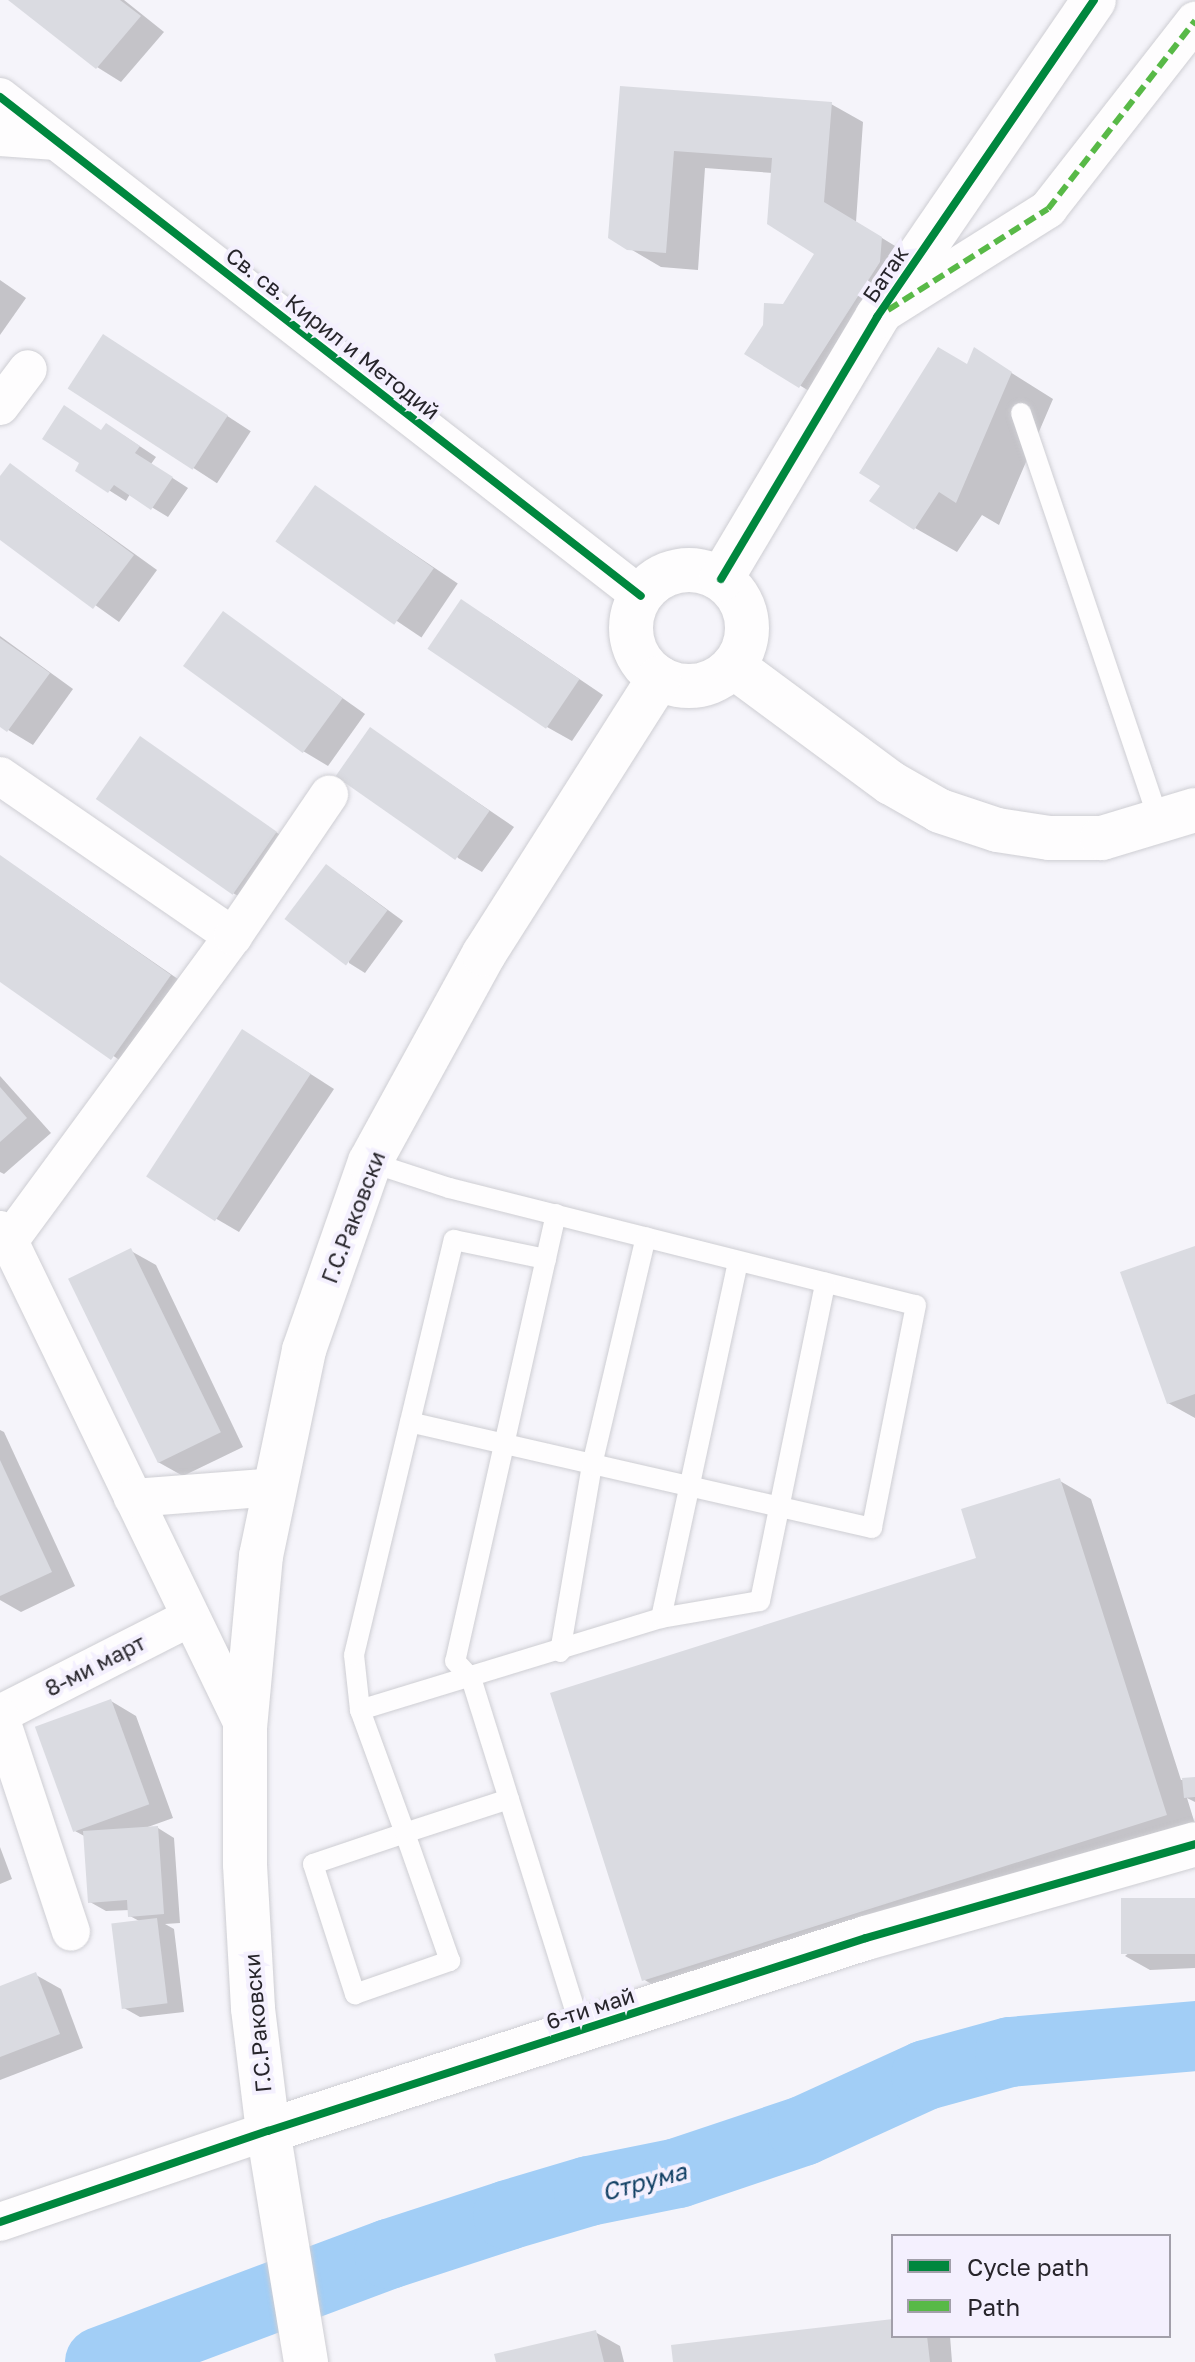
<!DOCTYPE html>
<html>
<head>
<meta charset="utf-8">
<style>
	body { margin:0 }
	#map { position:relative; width:1195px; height:2362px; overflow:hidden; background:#f5f4fa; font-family:"Golos Text",sans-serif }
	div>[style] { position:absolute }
	.shadow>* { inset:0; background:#0003; transform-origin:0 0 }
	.river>* { height:70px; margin:-35px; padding:0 35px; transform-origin:35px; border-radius:35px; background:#a2cef6 }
	.building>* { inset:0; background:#dadbe1; transform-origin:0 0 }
	.roads { filter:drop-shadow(0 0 2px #ceced3) drop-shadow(0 0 2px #ceced3) }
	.lane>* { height:20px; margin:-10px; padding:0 10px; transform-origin:10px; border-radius:10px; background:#fefdfe }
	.street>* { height:38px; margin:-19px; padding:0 19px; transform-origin:19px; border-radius:19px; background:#fefdfe }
	.secondary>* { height:44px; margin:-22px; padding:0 22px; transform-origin:22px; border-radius:22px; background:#fefdfe }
	.secondary>.ring { margin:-22px; padding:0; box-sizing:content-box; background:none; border:44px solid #fefdfe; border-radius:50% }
	.quiet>* { height:6px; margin-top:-3px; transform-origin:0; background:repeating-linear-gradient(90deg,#58b947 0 12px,transparent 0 18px) }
	.cycleway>* { height:8px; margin:-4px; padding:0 4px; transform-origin:4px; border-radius:4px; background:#00873e }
	span { translate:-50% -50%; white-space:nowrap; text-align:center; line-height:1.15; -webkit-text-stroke:8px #f4f0fe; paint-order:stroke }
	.street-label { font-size:22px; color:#27252b }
	.water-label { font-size:24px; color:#103f63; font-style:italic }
	.legend { position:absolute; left:891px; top:2234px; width:280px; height:104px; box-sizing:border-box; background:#f4f0fe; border:2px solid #a29faa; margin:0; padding:10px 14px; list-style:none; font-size:24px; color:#27252b }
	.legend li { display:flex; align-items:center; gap:16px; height:40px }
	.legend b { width:40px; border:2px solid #a29faa }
</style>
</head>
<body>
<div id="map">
	<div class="shadow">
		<div style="clip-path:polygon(11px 0,124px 0,164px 32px,121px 82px,97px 67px)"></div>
		<div style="clip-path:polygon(622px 89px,831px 104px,863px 122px,856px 222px,913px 257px,832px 405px,747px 353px,784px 306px,817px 253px,773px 173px,705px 168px,698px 270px,661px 267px,610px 237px)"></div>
		<div style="clip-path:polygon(0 280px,26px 298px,0 335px)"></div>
		<div style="left:104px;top:336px;width:175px;height:62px;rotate:33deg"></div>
		<div style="clip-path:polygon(975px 350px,1053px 399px,999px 525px,982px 515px,957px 552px,915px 528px)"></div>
		<div style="clip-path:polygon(102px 431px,123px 435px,156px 457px,151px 464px,188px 488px,168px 517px,130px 494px,126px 501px,77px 470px)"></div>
		<div style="clip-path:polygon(11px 465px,157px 570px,119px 622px,0 537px,0 480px)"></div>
		<div style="left:316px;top:488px;width:171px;height:65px;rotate:34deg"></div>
		<div style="clip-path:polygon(224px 614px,365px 714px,328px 766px,303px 751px)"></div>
		<div style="clip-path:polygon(486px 616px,603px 695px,572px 741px,547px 727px)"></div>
		<div style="clip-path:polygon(0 636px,73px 689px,33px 745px,0 725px)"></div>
		<div style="clip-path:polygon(371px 730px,514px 827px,482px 872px,458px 858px)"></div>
		<div style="clip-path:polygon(140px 738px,299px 848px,257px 907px,233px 893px)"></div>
		<div style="clip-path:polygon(0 856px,201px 995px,143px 1076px,0 979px)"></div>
		<div style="clip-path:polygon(343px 877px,403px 921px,365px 973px,349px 963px)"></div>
		<div style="clip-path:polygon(267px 1046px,334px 1089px,239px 1232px,215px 1218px)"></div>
		<div style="clip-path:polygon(0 1076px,51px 1133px,4px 1174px,0 1172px)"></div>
		<div style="clip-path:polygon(1195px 1248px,1195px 1418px,1168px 1403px)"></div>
		<div style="clip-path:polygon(131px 1251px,156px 1265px,243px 1447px,183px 1476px,158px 1462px)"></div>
		<div style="clip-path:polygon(0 1430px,4px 1432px,75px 1586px,21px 1612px,0 1600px)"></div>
		<div style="clip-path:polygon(1060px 1481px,1091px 1499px,1181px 1780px,1195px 1779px,1195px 1802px,1187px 1798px,1195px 1824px,675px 1998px,643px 1979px,979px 1559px)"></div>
		<div style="clip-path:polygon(111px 1701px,136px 1716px,173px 1818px,145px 1828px,158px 1828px,174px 1838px,180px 1923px,165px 1924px,174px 1929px,184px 2012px,140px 2017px,124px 2008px,141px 1922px,130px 1916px,130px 1910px,106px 1911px,90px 1902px,86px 1837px,75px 1831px)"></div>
		<div style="clip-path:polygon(0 1847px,12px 1879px,0 1884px)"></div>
		<div style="clip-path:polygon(1195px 1900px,1195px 1968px,1150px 1970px,1125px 1956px)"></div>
		<div style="clip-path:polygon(36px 1975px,61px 1989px,83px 2048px,0 2080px,0 1988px)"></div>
		<div style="clip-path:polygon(893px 2321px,893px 2336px,950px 2336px,952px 2362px,675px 2362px)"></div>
		<div style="clip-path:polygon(595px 2332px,620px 2346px,624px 2362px,498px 2362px)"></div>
	</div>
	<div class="river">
		<div style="left:100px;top:2362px;width:309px;rotate:-20.5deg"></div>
		<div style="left:389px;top:2254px;width:125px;rotate:-18.1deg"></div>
		<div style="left:508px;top:2215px;width:84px;rotate:-16.5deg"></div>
		<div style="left:589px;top:2191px;width:91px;rotate:-11.4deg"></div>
		<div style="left:678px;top:2173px;width:132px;rotate:-18.6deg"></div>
		<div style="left:803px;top:2131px;width:135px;rotate:-24.5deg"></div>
		<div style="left:926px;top:2075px;width:87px;rotate:-15.3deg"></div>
		<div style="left:1010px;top:2052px;width:186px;rotate:-4.9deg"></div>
	</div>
	<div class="building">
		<div style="clip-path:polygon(8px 0,120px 0,141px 16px,96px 69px)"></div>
		<div style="clip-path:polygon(620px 86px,832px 102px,824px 202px,882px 237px,880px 262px,799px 388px,744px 354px,763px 325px,764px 303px,783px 304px,814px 254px,767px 224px,772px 158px,674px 151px,666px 253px,627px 250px,608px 238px)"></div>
		<div style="left:103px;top:334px;width:149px;height:65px;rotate:33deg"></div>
		<div style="clip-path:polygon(938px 347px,967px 364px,974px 347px,1012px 372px,956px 503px,939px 492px,914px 530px,869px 501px,880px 486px,859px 473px)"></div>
		<div style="clip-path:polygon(64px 405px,101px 430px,106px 423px,140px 446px,135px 453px,173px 477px,151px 510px,114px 485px,108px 493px,75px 471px,79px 463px,42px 439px)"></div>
		<div style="clip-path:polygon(10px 463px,134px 555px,93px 609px,0 540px,0 476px)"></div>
		<div style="left:315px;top:485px;width:145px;height:69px;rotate:35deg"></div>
		<div style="left:461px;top:599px;width:143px;height:60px;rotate:34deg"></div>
		<div style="left:223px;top:611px;width:148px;height:68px;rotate:36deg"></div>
		<div style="clip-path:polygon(0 638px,50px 673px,7px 732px,0 727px)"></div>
		<div style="left:370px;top:727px;width:146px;height:60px;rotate:35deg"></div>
		<div style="left:140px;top:736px;width:167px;height:77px;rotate:35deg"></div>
		<div style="clip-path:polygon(0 855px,171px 975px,111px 1060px,0 982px)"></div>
		<div style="left:326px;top:864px;width:77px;height:69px;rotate:37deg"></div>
		<div style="left:242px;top:1029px;width:82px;height:176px;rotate:33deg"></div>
		<div style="clip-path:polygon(0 1087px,27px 1118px,0 1142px)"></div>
		<div style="clip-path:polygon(1195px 1246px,1195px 1394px,1167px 1404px,1120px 1272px)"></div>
		<div style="left:131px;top:1248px;width:205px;height:70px;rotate:64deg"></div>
		<div style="clip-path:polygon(0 1460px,52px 1572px,0 1596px)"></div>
		<div style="clip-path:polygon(1060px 1478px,1167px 1815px,642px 1981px,550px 1693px,976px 1558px,961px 1509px)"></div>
		<div style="left:111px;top:1699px;width:112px;height:81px;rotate:70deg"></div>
		<div style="clip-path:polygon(1195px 1777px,1195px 1797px,1184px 1798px,1182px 1778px)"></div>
		<div style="clip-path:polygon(158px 1826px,164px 1914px,128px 1917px,127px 1900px,88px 1903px,83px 1831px)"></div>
		<div style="left:1195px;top:1898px;width:56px;height:74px;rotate:90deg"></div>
		<div style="left:157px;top:1918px;width:86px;height:46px;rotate:83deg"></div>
		<div style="clip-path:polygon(36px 1972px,60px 2034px,0 2057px,0 1986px)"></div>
		<div style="clip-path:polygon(893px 2319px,893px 2336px,927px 2336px,930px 2362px,673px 2362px,671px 2345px)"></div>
		<div style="clip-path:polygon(596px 2330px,604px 2362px,496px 2362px,494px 2354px)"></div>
	</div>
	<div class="roads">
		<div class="lane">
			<div style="left:1021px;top:413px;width:431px;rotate:71.3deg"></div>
			<div style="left:370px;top:1162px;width:83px;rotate:18.2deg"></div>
			<div style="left:449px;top:1188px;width:481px;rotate:14.1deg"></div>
			<div style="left:916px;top:1305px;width:227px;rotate:101.2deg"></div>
			<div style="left:872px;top:1528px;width:474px;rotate:-167.1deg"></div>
			<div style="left:556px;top:1214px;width:458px;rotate:102.7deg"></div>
			<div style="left:455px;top:1661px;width:23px;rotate:47deg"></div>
			<div style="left:471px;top:1678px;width:369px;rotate:72.6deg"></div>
			<div style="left:661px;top:1618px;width:364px;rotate:-77.8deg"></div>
			<div style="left:560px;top:1652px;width:190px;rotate:-80.3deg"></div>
			<div style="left:592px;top:1465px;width:234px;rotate:-76.7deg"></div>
			<div style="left:360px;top:1710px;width:315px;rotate:-17deg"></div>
			<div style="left:661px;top:1618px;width:100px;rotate:-9.7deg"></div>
			<div style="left:760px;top:1601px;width:325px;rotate:-78.4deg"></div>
			<div style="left:509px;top:1799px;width:109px;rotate:161.9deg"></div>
			<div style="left:405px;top:1833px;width:97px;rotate:161.4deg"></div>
			<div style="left:313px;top:1864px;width:137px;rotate:72.1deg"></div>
			<div style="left:355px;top:1994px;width:101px;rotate:-19.2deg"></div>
			<div style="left:450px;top:1961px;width:136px;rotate:-109.4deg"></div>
			<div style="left:405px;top:1833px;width:131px;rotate:-110.1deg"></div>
			<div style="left:360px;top:1710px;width:55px;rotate:-96.2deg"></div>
			<div style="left:354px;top:1655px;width:427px;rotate:-76.5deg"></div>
			<div style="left:454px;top:1240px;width:94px;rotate:11.7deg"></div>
		</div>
		<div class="street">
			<div style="left:0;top:97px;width:812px;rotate:37.9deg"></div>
			<div style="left:0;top:137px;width:56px;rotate:4.1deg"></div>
			<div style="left:880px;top:315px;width:199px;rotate:-32.2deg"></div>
			<div style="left:1048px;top:209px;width:239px;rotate:-52deg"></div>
			<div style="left:0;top:406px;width:46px;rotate:-52.9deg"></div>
			<div style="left:0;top:776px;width:283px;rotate:34.5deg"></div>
			<div style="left:0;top:1230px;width:14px;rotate:51deg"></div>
			<div style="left:9px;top:1241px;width:541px;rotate:64.15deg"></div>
			<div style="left:9px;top:1241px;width:378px;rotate:-53.7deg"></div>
			<div style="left:233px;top:936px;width:171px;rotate:-55.8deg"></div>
			<div style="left:133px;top:1498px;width:142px;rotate:-4.4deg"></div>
			<div style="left:0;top:1714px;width:214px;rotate:-26.9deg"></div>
			<div style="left:0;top:1717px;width:226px;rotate:71.7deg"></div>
			<div style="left:0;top:2222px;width:283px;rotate:-18.8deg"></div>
		</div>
		<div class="secondary">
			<div class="ring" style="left:631px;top:570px;width:72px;height:72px"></div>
			<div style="left:721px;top:579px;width:305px;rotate:-59.2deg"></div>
			<div style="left:877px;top:317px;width:384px;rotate:-55.6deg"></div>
			<div style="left:734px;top:667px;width:195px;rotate:36.5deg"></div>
			<div style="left:891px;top:783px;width:56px;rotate:29.7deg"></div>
			<div style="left:940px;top:811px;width:60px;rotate:18.4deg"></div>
			<div style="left:997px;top:830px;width:53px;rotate:8.7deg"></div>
			<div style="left:1049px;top:838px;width:53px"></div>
			<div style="left:1102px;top:838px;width:97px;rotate:-16.8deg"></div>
			<div style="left:268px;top:2131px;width:628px;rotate:-17.89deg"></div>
			<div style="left:866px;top:1938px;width:342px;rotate:-15.9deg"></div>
			<div style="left:306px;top:2362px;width:234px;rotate:-99.3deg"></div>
			<div style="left:268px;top:2131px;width:124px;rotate:-97deg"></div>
			<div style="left:253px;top:2008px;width:144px;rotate:-93.2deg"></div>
			<div style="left:245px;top:1864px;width:136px;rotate:-90deg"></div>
			<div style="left:245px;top:1728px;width:173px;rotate:-84.7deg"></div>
			<div style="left:261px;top:1556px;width:210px;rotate:-78.2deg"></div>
			<div style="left:304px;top:1350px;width:199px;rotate:-70.7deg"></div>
			<div style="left:370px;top:1162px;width:237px;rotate:-61.3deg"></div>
			<div style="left:484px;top:954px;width:327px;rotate:-57.6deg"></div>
		</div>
	</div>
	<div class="quiet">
		<div style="left:888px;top:310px;width:189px;rotate:-32.3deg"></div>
		<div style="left:1048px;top:209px;width:239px;rotate:-52deg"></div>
	</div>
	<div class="cycleway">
		<div style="left:0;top:97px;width:812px;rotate:37.9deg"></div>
		<div style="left:721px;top:579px;width:305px;rotate:-59.2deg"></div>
		<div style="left:877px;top:317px;width:384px;rotate:-55.6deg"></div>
		<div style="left:0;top:2222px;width:283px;rotate:-18.8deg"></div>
		<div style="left:268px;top:2131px;width:628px;rotate:-17.89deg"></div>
		<div style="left:866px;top:1938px;width:342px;rotate:-15.9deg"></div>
	</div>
	<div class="street-label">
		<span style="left:885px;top:274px;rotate:-56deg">Батак</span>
		<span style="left:333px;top:333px;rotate:38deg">Св. св. Кирил и Методий</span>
		<span style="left:353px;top:1217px;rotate:-69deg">Г.С.Раковски</span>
		<span style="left:95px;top:1665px;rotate:-27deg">8-ми март</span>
		<span style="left:590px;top:2008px;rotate:-18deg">6-ти май</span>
		<span style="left:257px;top:2023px;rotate:-95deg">Г.С.Раковски</span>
	</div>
	<div class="water-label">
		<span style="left:644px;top:2181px;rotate:-15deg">Струма</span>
	</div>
	<ul class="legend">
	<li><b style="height:10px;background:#00873e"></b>Cycle path</li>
	<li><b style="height:10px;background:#58b947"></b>Path</li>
	</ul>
</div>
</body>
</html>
